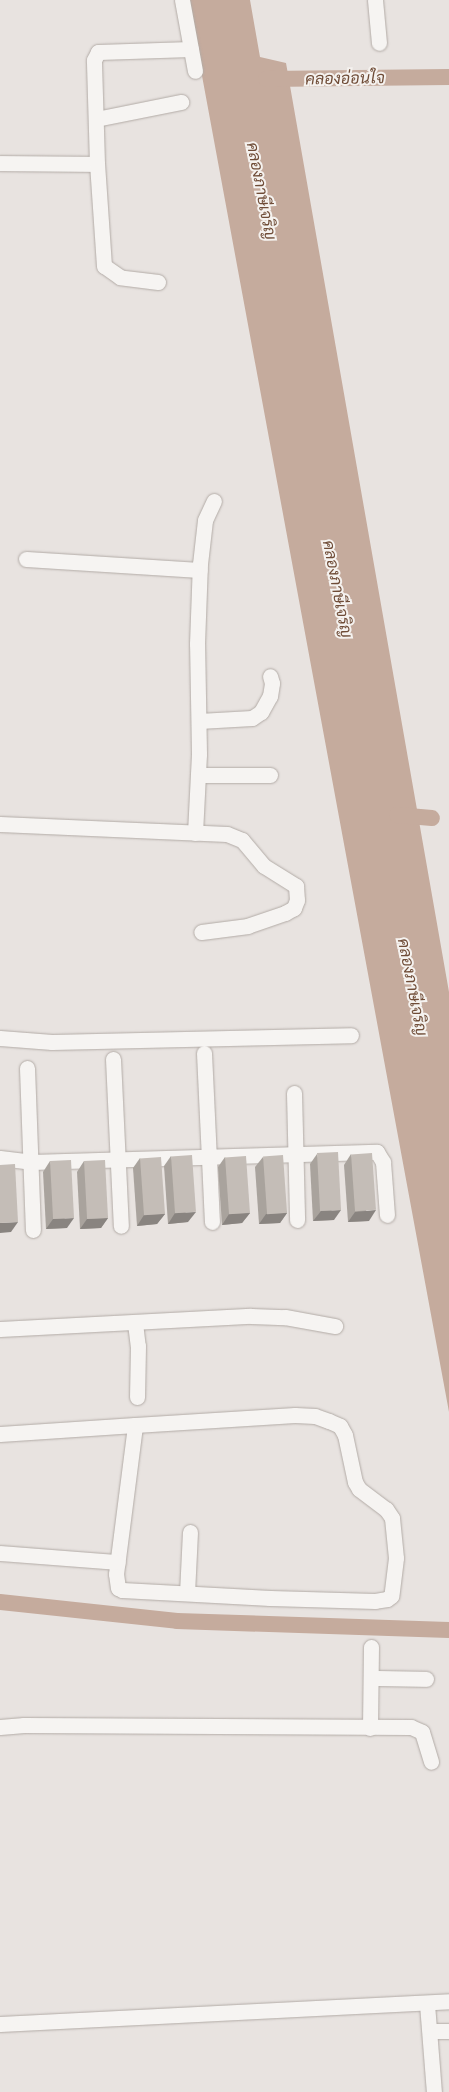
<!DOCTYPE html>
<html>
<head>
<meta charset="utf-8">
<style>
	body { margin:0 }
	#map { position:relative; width:449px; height:2092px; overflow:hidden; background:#e8e3e0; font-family:"Golos Text",Sarabun,sans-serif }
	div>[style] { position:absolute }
	.water>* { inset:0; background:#c5ab9d }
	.canal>* { height:16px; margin:-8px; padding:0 8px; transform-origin:8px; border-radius:8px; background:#c5ab9d }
	.roads { filter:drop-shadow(0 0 1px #b2aba6) drop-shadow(0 0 1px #b2aba6) }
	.street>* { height:15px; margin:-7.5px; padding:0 7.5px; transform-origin:7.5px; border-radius:7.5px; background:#f6f4f2 }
	.wall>* { inset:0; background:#a9a39d }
	.shaded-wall>* { inset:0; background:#898480 }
	.building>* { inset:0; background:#c4bdb7; transform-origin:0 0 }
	span { translate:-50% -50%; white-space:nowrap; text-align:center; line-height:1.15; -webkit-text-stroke:4px #f5f2ef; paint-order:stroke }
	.water-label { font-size:16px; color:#6f4c37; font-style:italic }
</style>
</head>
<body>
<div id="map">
	<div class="water">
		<div style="clip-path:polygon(188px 0,250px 0,260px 57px,286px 63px,449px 992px,449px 1412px)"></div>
	</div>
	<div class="canal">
		<div style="left:266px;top:79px;width:183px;rotate:-0.6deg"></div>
		<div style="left:397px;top:815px;width:35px;rotate:5deg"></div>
		<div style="left:0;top:1602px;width:178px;rotate:6.1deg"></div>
		<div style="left:177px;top:1621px;width:272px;rotate:1.9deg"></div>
	</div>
	<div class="roads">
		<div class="street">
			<div style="left:182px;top:0;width:72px;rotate:79.6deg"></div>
			<div style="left:375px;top:0;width:43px;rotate:84.7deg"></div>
			<div style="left:96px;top:119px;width:87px;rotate:-11.3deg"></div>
			<div style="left:0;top:163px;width:97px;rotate:0.6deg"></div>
			<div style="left:158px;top:282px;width:38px;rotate:-173deg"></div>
			<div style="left:120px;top:277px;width:19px;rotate:-145deg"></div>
			<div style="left:104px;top:266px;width:102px;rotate:-93.9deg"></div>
			<div style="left:97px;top:164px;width:104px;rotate:-91.7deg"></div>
			<div style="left:94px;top:60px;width:9px;rotate:-63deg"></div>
			<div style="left:98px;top:52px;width:93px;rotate:-1.8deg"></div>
			<div style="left:26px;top:559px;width:174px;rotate:3.6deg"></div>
			<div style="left:199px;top:721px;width:53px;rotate:-3.2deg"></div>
			<div style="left:252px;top:718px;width:11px;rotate:-34deg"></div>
			<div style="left:261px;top:712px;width:18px;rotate:-61deg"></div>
			<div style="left:270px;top:696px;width:13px;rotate:-81deg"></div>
			<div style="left:272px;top:683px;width:7px;rotate:-106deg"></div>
			<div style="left:198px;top:775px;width:72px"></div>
			<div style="left:0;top:824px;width:227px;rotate:2.5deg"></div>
			<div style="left:227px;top:834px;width:16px;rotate:22deg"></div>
			<div style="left:242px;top:840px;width:34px;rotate:50deg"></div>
			<div style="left:264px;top:866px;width:38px;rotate:32deg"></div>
			<div style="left:296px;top:886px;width:14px;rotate:86deg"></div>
			<div style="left:297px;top:900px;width:9px;rotate:111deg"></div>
			<div style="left:294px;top:908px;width:10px;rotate:151deg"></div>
			<div style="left:285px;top:913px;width:39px;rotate:161deg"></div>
			<div style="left:248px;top:926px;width:47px;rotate:172.7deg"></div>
			<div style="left:195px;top:833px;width:79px;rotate:-87.1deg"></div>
			<div style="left:199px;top:754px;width:110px;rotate:-91deg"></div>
			<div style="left:197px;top:644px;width:80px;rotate:-87.9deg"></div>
			<div style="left:200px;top:564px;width:44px;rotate:-83.5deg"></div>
			<div style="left:205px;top:520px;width:21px;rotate:-65deg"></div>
			<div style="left:0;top:1038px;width:52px;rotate:4.4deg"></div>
			<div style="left:52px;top:1042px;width:299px;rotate:-1.3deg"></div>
			<div style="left:204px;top:1053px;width:169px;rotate:87.3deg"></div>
			<div style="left:113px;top:1059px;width:167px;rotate:87.3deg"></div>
			<div style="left:27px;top:1068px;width:162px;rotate:87.9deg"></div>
			<div style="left:294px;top:1093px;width:127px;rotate:88.6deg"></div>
			<div style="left:0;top:1158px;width:31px;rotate:7deg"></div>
			<div style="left:31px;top:1162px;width:346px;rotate:-1.7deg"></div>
			<div style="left:377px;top:1152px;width:12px;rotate:59deg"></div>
			<div style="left:383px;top:1162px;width:53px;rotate:85.7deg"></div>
			<div style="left:135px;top:1323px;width:23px;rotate:83deg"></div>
			<div style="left:138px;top:1346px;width:51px;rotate:91.1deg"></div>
			<div style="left:0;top:1329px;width:251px;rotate:-3deg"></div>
			<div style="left:251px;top:1316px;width:34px;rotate:2deg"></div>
			<div style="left:285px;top:1317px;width:51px;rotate:10.2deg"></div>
			<div style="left:0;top:1434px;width:135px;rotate:-3.8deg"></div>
			<div style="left:135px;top:1425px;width:160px;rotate:-3.6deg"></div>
			<div style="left:295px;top:1415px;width:20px;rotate:3deg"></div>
			<div style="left:315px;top:1416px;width:15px;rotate:20deg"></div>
			<div style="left:329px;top:1421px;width:12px;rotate:24deg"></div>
			<div style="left:340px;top:1426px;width:10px;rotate:61deg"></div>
			<div style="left:345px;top:1435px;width:48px;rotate:78deg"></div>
			<div style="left:355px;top:1482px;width:8px;rotate:60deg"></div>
			<div style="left:359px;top:1489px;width:34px;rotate:37deg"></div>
			<div style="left:386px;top:1509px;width:11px;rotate:56deg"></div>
			<div style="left:392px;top:1518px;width:40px;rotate:84.3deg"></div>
			<div style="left:396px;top:1558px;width:38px;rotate:97deg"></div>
			<div style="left:391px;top:1596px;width:5px;rotate:143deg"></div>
			<div style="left:387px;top:1599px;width:12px;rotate:171deg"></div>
			<div style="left:375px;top:1601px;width:105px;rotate:-178.4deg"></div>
			<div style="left:270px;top:1598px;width:148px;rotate:-176.9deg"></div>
			<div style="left:122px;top:1590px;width:4px;rotate:-153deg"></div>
			<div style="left:118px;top:1588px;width:14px;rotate:-98deg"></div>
			<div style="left:116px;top:1574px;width:150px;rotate:-82.7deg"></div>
			<div style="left:0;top:1553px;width:118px;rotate:4.4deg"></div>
			<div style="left:187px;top:1593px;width:61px;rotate:-87.2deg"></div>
			<div style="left:371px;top:1678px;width:55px;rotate:1deg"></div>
			<div style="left:0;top:1727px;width:24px;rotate:-5deg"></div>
			<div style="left:24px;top:1725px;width:387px;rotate:0.3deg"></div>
			<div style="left:411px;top:1727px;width:12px;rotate:24deg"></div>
			<div style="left:422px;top:1732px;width:31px;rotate:73deg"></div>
			<div style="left:370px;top:1728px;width:81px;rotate:-89.3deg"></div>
			<div style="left:427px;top:2004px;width:88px;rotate:85.5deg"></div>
			<div style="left:0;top:2024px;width:450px;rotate:-2.9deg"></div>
			<div style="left:430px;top:2031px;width:19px"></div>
		</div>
	</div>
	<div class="wall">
		<div style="clip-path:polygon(317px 1154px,334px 1220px,313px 1221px,310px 1164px)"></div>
		<div style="clip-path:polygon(351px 1154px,369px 1221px,348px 1222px,344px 1165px)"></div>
		<div style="clip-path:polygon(171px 1156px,188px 1222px,168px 1224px,164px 1166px)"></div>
		<div style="clip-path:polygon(225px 1157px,250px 1213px,242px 1223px,222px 1225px,218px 1167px)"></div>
		<div style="clip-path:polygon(263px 1157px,287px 1213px,280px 1223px,259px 1224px,255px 1167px)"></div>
		<div style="clip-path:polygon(140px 1158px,165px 1214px,157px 1224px,137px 1226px,133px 1168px)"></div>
		<div style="clip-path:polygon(50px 1161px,67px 1228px,46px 1229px,43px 1172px)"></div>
		<div style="clip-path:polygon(84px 1161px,108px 1218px,101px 1228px,80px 1229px,77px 1172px)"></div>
	</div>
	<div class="shaded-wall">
		<div style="clip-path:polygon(341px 1210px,334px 1220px,313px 1221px,321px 1211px)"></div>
		<div style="clip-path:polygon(376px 1210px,369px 1221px,348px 1222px,355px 1212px)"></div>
		<div style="clip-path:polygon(196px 1212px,188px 1222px,168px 1224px,175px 1213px)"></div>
		<div style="clip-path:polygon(250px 1213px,242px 1223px,222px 1225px,229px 1214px)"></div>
		<div style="clip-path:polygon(287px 1213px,280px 1223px,259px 1224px,266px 1214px)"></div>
		<div style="clip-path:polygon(165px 1214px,157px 1224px,137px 1226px,144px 1215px)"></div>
		<div style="clip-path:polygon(74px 1218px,67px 1228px,46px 1229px,53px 1219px)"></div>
		<div style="clip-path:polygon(108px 1218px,101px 1228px,80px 1229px,87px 1219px)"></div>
		<div style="clip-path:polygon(18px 1222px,11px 1232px,0 1233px,0 1223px)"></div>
	</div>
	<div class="building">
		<div style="left:338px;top:1152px;width:58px;height:21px;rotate:87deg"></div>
		<div style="left:372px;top:1153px;width:57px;height:21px;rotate:86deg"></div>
		<div style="left:192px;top:1155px;width:57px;height:21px;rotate:86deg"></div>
		<div style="left:283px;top:1155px;width:58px;height:20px;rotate:86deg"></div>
		<div style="left:246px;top:1156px;width:57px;height:21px;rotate:86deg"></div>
		<div style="left:161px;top:1157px;width:57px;height:21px;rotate:86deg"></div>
		<div style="left:71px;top:1160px;width:58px;height:21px;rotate:87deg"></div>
		<div style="left:105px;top:1160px;width:58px;height:21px;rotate:87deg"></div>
		<div style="clip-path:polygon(15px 1164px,18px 1222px,0 1223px,0 1165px)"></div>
	</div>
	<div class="water-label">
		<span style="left:345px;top:78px;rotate:-1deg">คลองอ่อนใจ</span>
		<span style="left:262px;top:191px;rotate:79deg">คลองภาษีเจริญ</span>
		<span style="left:338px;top:589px;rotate:79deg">คลองภาษีเจริญ</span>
		<span style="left:413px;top:987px;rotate:79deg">คลองภาษีเจริญ</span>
	</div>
</div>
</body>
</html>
